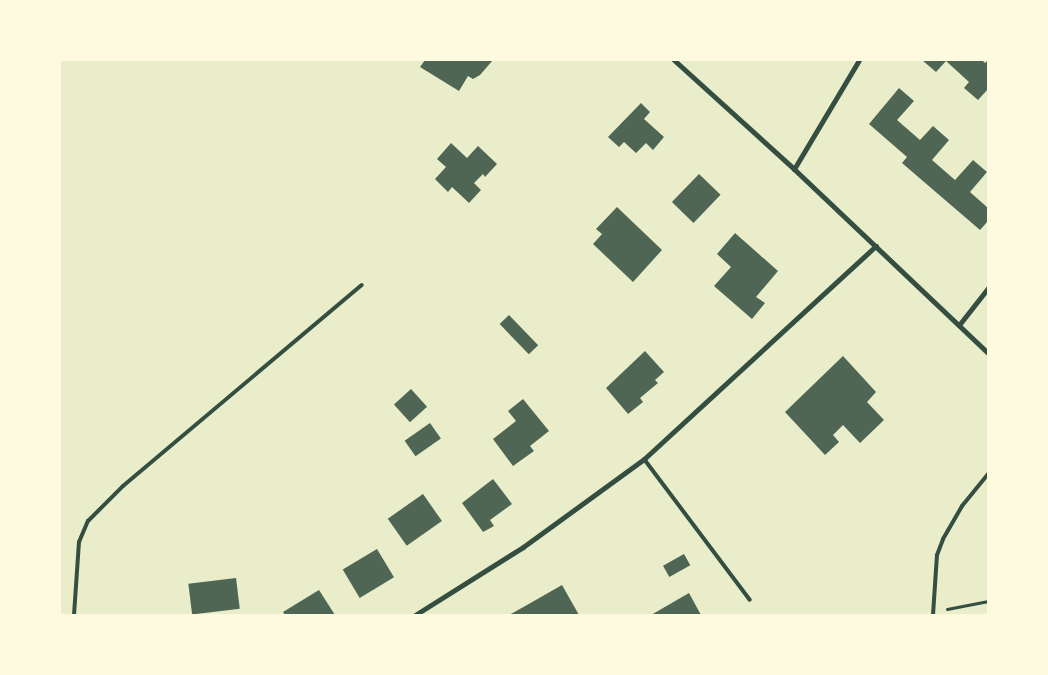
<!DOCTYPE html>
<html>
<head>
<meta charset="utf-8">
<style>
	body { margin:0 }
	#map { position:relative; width:1048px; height:675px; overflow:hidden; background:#e9edc9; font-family:Manrope,sans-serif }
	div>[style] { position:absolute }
	.building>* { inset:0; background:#4f6655; transform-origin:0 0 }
	.path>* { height:3px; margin:-1.5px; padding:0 1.5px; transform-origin:1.5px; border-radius:1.5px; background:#344e41 }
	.service>* { height:4px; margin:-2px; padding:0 2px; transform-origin:2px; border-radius:2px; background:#344e41 }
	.minor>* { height:5px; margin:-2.5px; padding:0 2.5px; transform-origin:2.5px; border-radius:2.5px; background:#344e41 }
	span { translate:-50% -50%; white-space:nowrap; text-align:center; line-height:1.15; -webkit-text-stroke:5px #fefae0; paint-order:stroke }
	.frame { position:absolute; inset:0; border:61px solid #fefae0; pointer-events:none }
</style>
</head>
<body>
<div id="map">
	<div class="building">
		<div style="clip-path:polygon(425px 60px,493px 60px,480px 75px,473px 79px,468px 76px,459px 91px,420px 67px)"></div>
		<div style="clip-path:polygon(922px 60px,982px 60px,985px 63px,988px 60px,988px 89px,978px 100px,964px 88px,969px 82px,946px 61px,936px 72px)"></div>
		<div style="clip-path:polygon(899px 88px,914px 101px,897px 120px,920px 140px,933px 126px,949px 140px,932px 160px,955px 180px,973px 160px,987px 172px,970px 192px,988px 208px,988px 221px,980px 230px,902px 163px,907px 157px,869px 124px)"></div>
		<div style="clip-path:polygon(641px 103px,650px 112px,644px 119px,664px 137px,653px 150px,646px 143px,636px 153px,624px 142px,619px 147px,608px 137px)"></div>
		<div style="clip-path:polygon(451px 143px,467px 158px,478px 146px,497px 164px,485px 177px,483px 174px,474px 183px,481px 190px,469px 203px,452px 187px,448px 192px,435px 179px,446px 167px,437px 159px)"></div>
		<div style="left:699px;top:174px;width:30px;height:39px;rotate:44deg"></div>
		<div style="clip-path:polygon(617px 207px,662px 250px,633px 282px,593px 244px,602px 234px,596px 229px)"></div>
		<div style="clip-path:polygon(735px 233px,778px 271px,756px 297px,765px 303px,752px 319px,714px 286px,731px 267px,717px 254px)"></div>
		<div style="left:509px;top:315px;width:42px;height:13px;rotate:46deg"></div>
		<div style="clip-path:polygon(645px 351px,664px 372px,655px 380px,658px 383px,640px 398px,643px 402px,628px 414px,606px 388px)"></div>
		<div style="clip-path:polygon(843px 356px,876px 392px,867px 402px,884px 420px,860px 443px,843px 425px,833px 435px,839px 442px,825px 455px,785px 412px)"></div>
		<div style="left:411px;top:389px;width:24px;height:23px;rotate:48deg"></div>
		<div style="clip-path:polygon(523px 399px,549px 431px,530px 446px,534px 451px,513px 466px,493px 439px,516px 421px,508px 411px)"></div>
		<div style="left:430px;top:423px;width:19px;height:31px;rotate:55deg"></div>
		<div style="clip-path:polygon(493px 479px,512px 504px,490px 520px,494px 526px,483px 532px,462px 503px)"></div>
		<div style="left:423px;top:494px;width:33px;height:43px;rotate:55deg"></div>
		<div style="left:377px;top:549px;width:33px;height:40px;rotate:59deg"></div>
		<div style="left:684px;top:554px;width:13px;height:24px;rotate:61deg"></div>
		<div style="left:236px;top:578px;width:31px;height:48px;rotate:83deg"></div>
		<div style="clip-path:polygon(562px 585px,579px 615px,509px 615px,527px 605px)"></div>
		<div style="clip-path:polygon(319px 590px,335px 615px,285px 615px,283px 612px)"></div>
		<div style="clip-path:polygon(689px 593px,701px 615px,651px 615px)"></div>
	</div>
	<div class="path">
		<div style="left:947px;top:609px;width:42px;rotate:-11deg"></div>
	</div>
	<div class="service">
		<div style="left:644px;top:459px;width:176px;rotate:53.1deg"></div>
		<div style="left:74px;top:615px;width:73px;rotate:-86.1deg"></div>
		<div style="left:79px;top:542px;width:23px;rotate:-67deg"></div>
		<div style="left:88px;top:521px;width:49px;rotate:-45deg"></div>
		<div style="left:123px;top:486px;width:312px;rotate:-40.1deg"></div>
		<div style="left:933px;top:615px;width:60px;rotate:-86.2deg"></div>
		<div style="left:937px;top:555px;width:17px;rotate:-69deg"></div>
		<div style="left:943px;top:539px;width:38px;rotate:-60deg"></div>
		<div style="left:962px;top:506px;width:41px;rotate:-50.9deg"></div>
	</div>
	<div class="minor">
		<div style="left:674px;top:60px;width:162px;rotate:42.2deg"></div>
		<div style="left:794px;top:169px;width:267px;rotate:43.5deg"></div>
		<div style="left:794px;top:169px;width:127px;rotate:-59.2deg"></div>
		<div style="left:959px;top:325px;width:47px;rotate:-51.9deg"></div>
		<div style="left:415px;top:615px;width:128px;rotate:-32.2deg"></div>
		<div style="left:523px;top:547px;width:150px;rotate:-36deg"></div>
		<div style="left:644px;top:459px;width:315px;rotate:-42.6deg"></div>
	</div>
	<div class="frame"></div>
</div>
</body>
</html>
